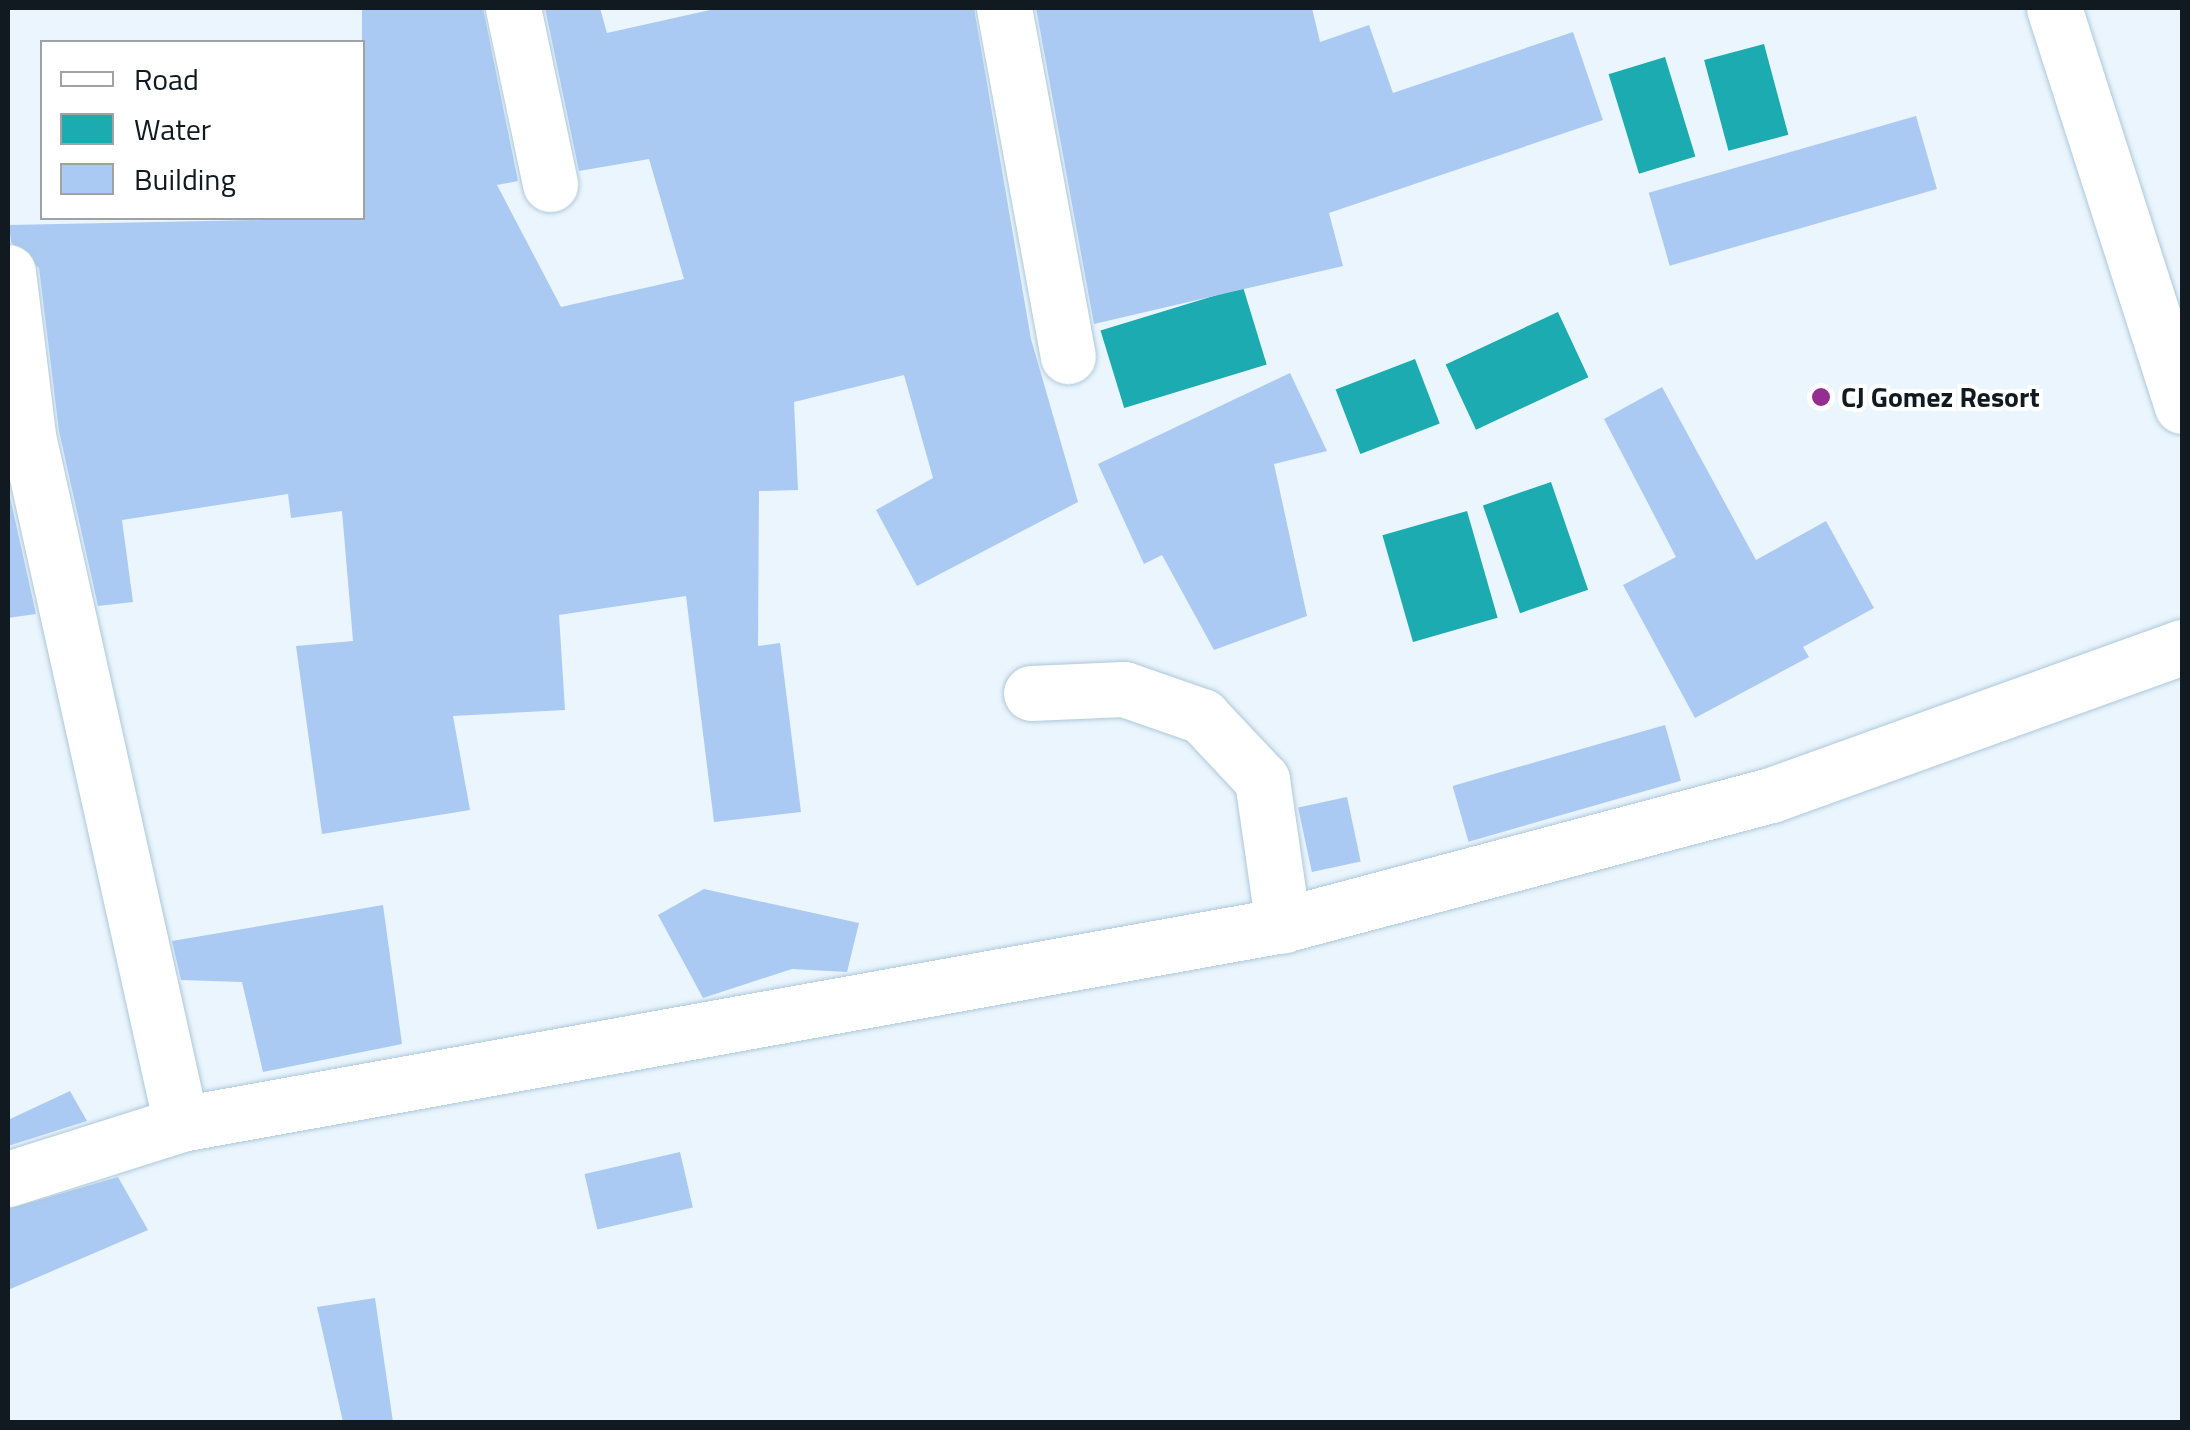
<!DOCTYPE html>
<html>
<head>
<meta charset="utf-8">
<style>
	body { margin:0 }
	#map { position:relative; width:2190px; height:1430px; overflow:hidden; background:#eaf5fd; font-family:"Titillium Web",sans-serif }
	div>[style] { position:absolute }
	.water>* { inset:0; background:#1cabb0; transform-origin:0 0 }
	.building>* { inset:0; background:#abcaf3; transform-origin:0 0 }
	.roads { filter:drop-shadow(0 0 2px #adc8da) drop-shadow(0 0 2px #adc8da) }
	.minor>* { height:55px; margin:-27.5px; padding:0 27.5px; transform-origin:27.5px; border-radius:27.5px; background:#fff }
	.dots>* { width:28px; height:28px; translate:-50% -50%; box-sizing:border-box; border:5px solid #fff; border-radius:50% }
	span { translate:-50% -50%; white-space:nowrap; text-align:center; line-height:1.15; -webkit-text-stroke:8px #fff; paint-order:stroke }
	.poi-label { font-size:28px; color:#101a20; font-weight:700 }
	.left { translate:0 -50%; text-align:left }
	.frame { position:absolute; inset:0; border:10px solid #101a20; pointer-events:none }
	.legend { position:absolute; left:40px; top:40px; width:325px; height:180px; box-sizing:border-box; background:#fff; border:2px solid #9fa3a6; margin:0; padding:12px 18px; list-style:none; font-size:30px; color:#101a20 }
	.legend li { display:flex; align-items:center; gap:20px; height:50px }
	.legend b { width:50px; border:2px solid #9fa3a6 }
</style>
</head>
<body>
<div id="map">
	<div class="water">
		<div style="left:1764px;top:44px;width:94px;height:62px;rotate:75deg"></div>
		<div style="left:1665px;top:57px;width:104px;height:59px;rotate:73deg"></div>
		<div style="left:1243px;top:287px;width:81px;height:149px;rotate:73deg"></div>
		<div style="left:1558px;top:312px;width:72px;height:124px;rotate:65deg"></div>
		<div style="left:1415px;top:359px;width:69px;height:85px;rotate:69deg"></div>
		<div style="left:1551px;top:482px;width:114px;height:72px;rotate:71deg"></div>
		<div style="left:1467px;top:511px;width:111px;height:88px;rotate:74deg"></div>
	</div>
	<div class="building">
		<div style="clip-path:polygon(362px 8px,483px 8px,518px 181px,497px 185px,561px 307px,684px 279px,649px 159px,579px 171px,545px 8px,600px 8px,607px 33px,719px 8px,974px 8px,1031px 339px,1078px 502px,917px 586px,876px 510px,933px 478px,904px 375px,794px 402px,798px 490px,759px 491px,758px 646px,780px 643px,801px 812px,714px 822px,686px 596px,559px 615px,565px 710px,453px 716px,470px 810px,322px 834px,296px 646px,353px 641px,342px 511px,291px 518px,288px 494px,122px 520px,133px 602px,98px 606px,59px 431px,39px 268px,11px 242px,9px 225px,362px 218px)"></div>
		<div style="clip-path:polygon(1036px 8px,1312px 8px,1320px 42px,1369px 25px,1393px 93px,1573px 32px,1603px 120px,1329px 213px,1343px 266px,1094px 324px)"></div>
		<div style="left:1916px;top:116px;width:76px;height:278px;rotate:74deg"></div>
		<div style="clip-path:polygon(1290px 373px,1327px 451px,1274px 464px,1307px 616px,1214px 650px,1162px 555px,1144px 564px,1098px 464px)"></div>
		<div style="clip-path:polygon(1662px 387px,1756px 560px,1826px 521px,1874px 608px,1803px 647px,1809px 657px,1695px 718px,1623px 585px,1676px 557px,1604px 419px)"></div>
		<div style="clip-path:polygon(8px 488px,36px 614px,8px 618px)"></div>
		<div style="left:1665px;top:725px;width:58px;height:221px;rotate:74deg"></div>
		<div style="left:1347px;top:797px;width:66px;height:50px;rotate:78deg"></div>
		<div style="clip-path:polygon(704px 889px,859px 923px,847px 972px,792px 969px,703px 998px,658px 915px)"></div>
		<div style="clip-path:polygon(383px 905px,402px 1044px,263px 1072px,242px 982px,181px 980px,172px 941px)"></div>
		<div style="clip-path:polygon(70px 1091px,87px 1121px,8px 1146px,8px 1120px)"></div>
		<div style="left:680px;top:1152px;width:57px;height:98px;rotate:77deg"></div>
		<div style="clip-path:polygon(118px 1177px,148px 1230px,8px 1290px,8px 1209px)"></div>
		<div style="clip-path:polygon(375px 1298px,393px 1422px,343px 1422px,317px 1307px)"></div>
	</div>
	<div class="roads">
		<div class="minor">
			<div style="left:513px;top:8px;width:180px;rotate:78.1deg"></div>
			<div style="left:1004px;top:8px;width:354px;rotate:79.6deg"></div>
			<div style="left:2054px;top:8px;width:418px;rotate:72.2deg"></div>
			<div style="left:8px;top:272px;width:165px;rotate:83deg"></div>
			<div style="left:28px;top:436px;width:705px;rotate:77.46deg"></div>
			<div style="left:1031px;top:693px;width:93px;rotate:-2.5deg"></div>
			<div style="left:1124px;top:689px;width:83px;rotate:19.1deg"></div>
			<div style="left:1202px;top:716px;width:88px;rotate:46.8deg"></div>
			<div style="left:1262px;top:780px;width:147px;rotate:81.8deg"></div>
			<div style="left:8px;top:1179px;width:182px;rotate:-17.6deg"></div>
			<div style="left:181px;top:1124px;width:1120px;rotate:-10.24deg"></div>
			<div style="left:1283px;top:925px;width:505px;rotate:-14.92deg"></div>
			<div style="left:1771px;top:795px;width:437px;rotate:-19.8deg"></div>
		</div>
	</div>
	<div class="dots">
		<div style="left:1821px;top:397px;background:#962d90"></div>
	</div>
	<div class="poi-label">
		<span class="left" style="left:1841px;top:397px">CJ Gomez Resort</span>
	</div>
	<div class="frame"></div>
	<ul class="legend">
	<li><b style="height:12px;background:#fff"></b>Road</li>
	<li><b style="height:28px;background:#1cabb0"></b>Water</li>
	<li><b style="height:28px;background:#abcaf3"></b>Building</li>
	</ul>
</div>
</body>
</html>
